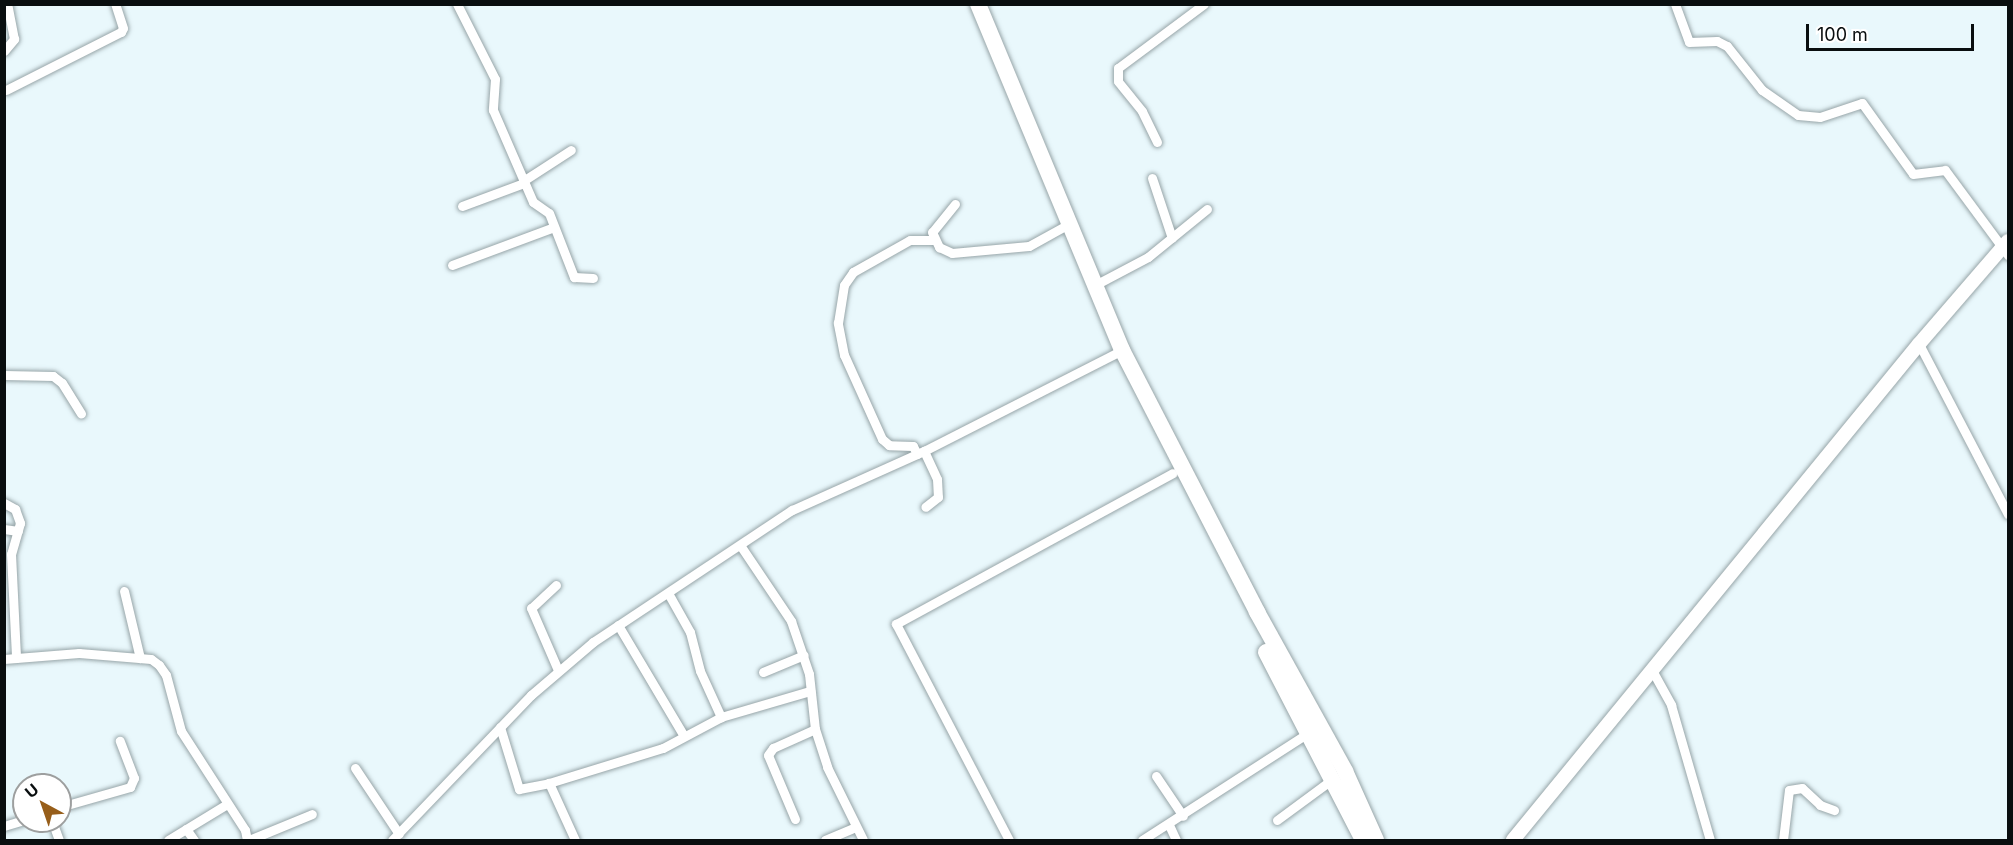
<!DOCTYPE html>
<html>
<head>
<meta charset="utf-8">
<style>
	body { margin:0 }
	#map { position:relative; width:2013px; height:845px; overflow:hidden; background:#e9f8fc; font-family:Inter,sans-serif }
	div>[style] { position:absolute }
	.roads { filter:drop-shadow(0 0 2px #97a5a8) drop-shadow(0 0 2px #97a5a8) }
	.minor>* { height:9px; margin:-4.5px; padding:0 4.5px; transform-origin:4.5px; border-radius:4.5px; background:#fff }
	.secondary>* { height:14px; margin:-7px; padding:0 7px; transform-origin:7px; border-radius:7px; background:#fff }
	.trunk>* { height:16px; margin:-8px; padding:0 8px; transform-origin:8px; border-radius:8px; background:#fff }
	span { translate:-50% -50%; white-space:nowrap; text-align:center; line-height:1.15; -webkit-text-stroke:4.5px #fff; paint-order:stroke }
	.frame { position:absolute; inset:0; border:6px solid #090e0f; pointer-events:none }
	.north { position:absolute; left:12px; top:773px; width:60px; height:60px; box-sizing:border-box; background:#fff; border:2px solid #9d9f9f; border-radius:50%; rotate:320deg; font-size:16px; font-weight:700; line-height:24px; text-align:center; color:#090e0f }
	.north::after { content:''; display:block; margin:auto; width:21px; height:27px; background:#975e1a; clip-path:polygon(50% 0,100% 100%,50% 72%,0 100%) }
	.scale { position:absolute; left:1806px; top:24px; width:168px; height:27px; box-sizing:border-box; border:3px solid #090e0f; border-top:0; padding-left:8px; font-size:18px; line-height:21px; white-space:nowrap; color:#090e0f; -webkit-text-stroke:4px #fff; paint-order:stroke }
</style>
</head>
<body>
<div id="map">
	<div class="roads">
		<div class="minor">
			<div style="left:457px;top:4px;width:84px;rotate:63.1deg"></div>
			<div style="left:495px;top:79px;width:31px;rotate:94deg"></div>
			<div style="left:493px;top:110px;width:100px;rotate:66.5deg"></div>
			<div style="left:533px;top:202px;width:19px;rotate:35deg"></div>
			<div style="left:549px;top:213px;width:69px;rotate:68.7deg"></div>
			<div style="left:574px;top:277px;width:19px;rotate:3deg"></div>
			<div style="left:1675px;top:4px;width:40px;rotate:69.8deg"></div>
			<div style="left:1689px;top:42px;width:28px;rotate:-2deg"></div>
			<div style="left:1717px;top:41px;width:11px;rotate:27deg"></div>
			<div style="left:1727px;top:46px;width:56px;rotate:51.5deg"></div>
			<div style="left:1762px;top:90px;width:44px;rotate:34.8deg"></div>
			<div style="left:1798px;top:115px;width:22px;rotate:5deg"></div>
			<div style="left:1820px;top:117px;width:44px;rotate:-18.4deg"></div>
			<div style="left:1862px;top:103px;width:87px;rotate:54.3deg"></div>
			<div style="left:1913px;top:174px;width:32px;rotate:-7deg"></div>
			<div style="left:1945px;top:170px;width:106px;rotate:53.5deg"></div>
			<div style="left:4px;top:51px;width:16px;rotate:-50deg"></div>
			<div style="left:14px;top:39px;width:36px;rotate:-101deg"></div>
			<div style="left:6px;top:90px;width:129px;rotate:-26.8deg"></div>
			<div style="left:121px;top:32px;width:4px;rotate:-63deg"></div>
			<div style="left:123px;top:28px;width:25px;rotate:-108deg"></div>
			<div style="left:1157px;top:142px;width:34px;rotate:-116deg"></div>
			<div style="left:1142px;top:111px;width:38px;rotate:-129deg"></div>
			<div style="left:1118px;top:81px;width:13px;rotate:-90deg"></div>
			<div style="left:1118px;top:68px;width:107px;rotate:-36.7deg"></div>
			<div style="left:1152px;top:178px;width:63px;rotate:71.6deg"></div>
			<div style="left:523px;top:181px;width:57px;rotate:-32.9deg"></div>
			<div style="left:955px;top:204px;width:36px;rotate:129deg"></div>
			<div style="left:932px;top:232px;width:17px;rotate:65deg"></div>
			<div style="left:939px;top:247px;width:14px;rotate:25deg"></div>
			<div style="left:952px;top:253px;width:77px;rotate:-5.2deg"></div>
			<div style="left:1029px;top:246px;width:39px;rotate:-29deg"></div>
			<div style="left:462px;top:206px;width:66px;rotate:-20.4deg"></div>
			<div style="left:452px;top:265px;width:109px;rotate:-20.4deg"></div>
			<div style="left:1095px;top:285px;width:60px;rotate:-27.8deg"></div>
			<div style="left:1148px;top:257px;width:76px;rotate:-39.1deg"></div>
			<div style="left:1919px;top:344px;width:192px;rotate:62.4deg"></div>
			<div style="left:4px;top:375px;width:49px;rotate:1.2deg"></div>
			<div style="left:53px;top:376px;width:11px;rotate:38deg"></div>
			<div style="left:62px;top:383px;width:36px;rotate:58deg"></div>
			<div style="left:924px;top:451px;width:31px;rotate:65deg"></div>
			<div style="left:937px;top:479px;width:18px;rotate:87deg"></div>
			<div style="left:938px;top:497px;width:16px;rotate:142deg"></div>
			<div style="left:917px;top:454px;width:9px;rotate:-117deg"></div>
			<div style="left:913px;top:446px;width:24px;rotate:-178deg"></div>
			<div style="left:889px;top:445px;width:9px;rotate:-139deg"></div>
			<div style="left:882px;top:439px;width:92px;rotate:-114.3deg"></div>
			<div style="left:844px;top:355px;width:33px;rotate:-101deg"></div>
			<div style="left:838px;top:323px;width:38px;rotate:-81deg"></div>
			<div style="left:844px;top:285px;width:16px;rotate:-55deg"></div>
			<div style="left:853px;top:272px;width:65px;rotate:-29.3deg"></div>
			<div style="left:910px;top:240px;width:24px"></div>
			<div style="left:4px;top:503px;width:13px;rotate:29deg"></div>
			<div style="left:15px;top:509px;width:15px;rotate:70deg"></div>
			<div style="left:20px;top:523px;width:32px;rotate:106deg"></div>
			<div style="left:11px;top:554px;width:104px;rotate:87.2deg"></div>
			<div style="left:4px;top:529px;width:14px;rotate:8deg"></div>
			<div style="left:740px;top:545px;width:92px;rotate:56.1deg"></div>
			<div style="left:791px;top:621px;width:56px;rotate:71.2deg"></div>
			<div style="left:809px;top:674px;width:55px;rotate:83.8deg"></div>
			<div style="left:815px;top:729px;width:40px;rotate:72deg"></div>
			<div style="left:827px;top:767px;width:81px;rotate:63.7deg"></div>
			<div style="left:556px;top:585px;width:34px;rotate:137deg"></div>
			<div style="left:531px;top:608px;width:68px;rotate:66.5deg"></div>
			<div style="left:124px;top:591px;width:69px;rotate:76.6deg"></div>
			<div style="left:668px;top:593px;width:45px;rotate:60.6deg"></div>
			<div style="left:690px;top:632px;width:40px;rotate:75.6deg"></div>
			<div style="left:700px;top:671px;width:51px;rotate:65.5deg"></div>
			<div style="left:618px;top:625px;width:129px;rotate:59.3deg"></div>
			<div style="left:4px;top:659px;width:75px;rotate:-4.6deg"></div>
			<div style="left:79px;top:653px;width:72px;rotate:4.8deg"></div>
			<div style="left:151px;top:659px;width:10px;rotate:37deg"></div>
			<div style="left:159px;top:665px;width:12px;rotate:55deg"></div>
			<div style="left:166px;top:675px;width:58px;rotate:75deg"></div>
			<div style="left:181px;top:731px;width:118px;rotate:57.1deg"></div>
			<div style="left:245px;top:830px;width:10px;rotate:79deg"></div>
			<div style="left:763px;top:672px;width:44px;rotate:-22.5deg"></div>
			<div style="left:1653px;top:672px;width:38px;rotate:61deg"></div>
			<div style="left:1671px;top:705px;width:141px;rotate:73.9deg"></div>
			<div style="left:500px;top:727px;width:65px;rotate:73deg"></div>
			<div style="left:519px;top:789px;width:31px;rotate:-11deg"></div>
			<div style="left:355px;top:768px;width:79px;rotate:56.3deg"></div>
			<div style="left:1156px;top:776px;width:48px;rotate:56deg"></div>
			<div style="left:60px;top:807px;width:73px;rotate:-15.9deg"></div>
			<div style="left:130px;top:787px;width:10px;rotate:-66deg"></div>
			<div style="left:134px;top:778px;width:40px;rotate:-111deg"></div>
			<div style="left:795px;top:819px;width:69px;rotate:-112.9deg"></div>
			<div style="left:768px;top:755px;width:9px;rotate:-54deg"></div>
			<div style="left:773px;top:748px;width:46px;rotate:-24.3deg"></div>
			<div style="left:1277px;top:820px;width:71px;rotate:-36.4deg"></div>
			<div style="left:52px;top:821px;width:20px;rotate:70deg"></div>
			<div style="left:1169px;top:825px;width:17px;rotate:65deg"></div>
			<div style="left:4px;top:826px;width:21px;rotate:-17deg"></div>
			<div style="left:186px;top:829px;width:14px;rotate:54deg"></div>
			<div style="left:168px;top:840px;width:69px;rotate:-31.4deg"></div>
			<div style="left:249px;top:840px;width:68px;rotate:-22.4deg"></div>
			<div style="left:392px;top:840px;width:201px;rotate:-46.2deg"></div>
			<div style="left:531px;top:695px;width:82px;rotate:-40.5deg"></div>
			<div style="left:593px;top:642px;width:239px;rotate:-33.6deg"></div>
			<div style="left:792px;top:510px;width:145px;rotate:-24.1deg"></div>
			<div style="left:924px;top:451px;width:222px;rotate:-27deg"></div>
			<div style="left:575px;top:840px;width:63px;rotate:-114.5deg"></div>
			<div style="left:549px;top:783px;width:119px;rotate:-17.1deg"></div>
			<div style="left:663px;top:748px;width:66px;rotate:-28.1deg"></div>
			<div style="left:721px;top:717px;width:93px;rotate:-16.3deg"></div>
			<div style="left:825px;top:840px;width:33px;rotate:-23deg"></div>
			<div style="left:1009px;top:840px;width:244px;rotate:-117.6deg"></div>
			<div style="left:896px;top:624px;width:315px;rotate:-28.6deg"></div>
			<div style="left:1142px;top:840px;width:197px;rotate:-32.8deg"></div>
			<div style="left:1783px;top:840px;width:50px;rotate:-83.2deg"></div>
			<div style="left:1789px;top:790px;width:13px;rotate:-9deg"></div>
			<div style="left:1802px;top:788px;width:25px;rotate:43deg"></div>
			<div style="left:1820px;top:805px;width:15px;rotate:20deg"></div>
		</div>
		<div class="secondary">
			<div style="left:1513px;top:840px;width:641px;rotate:-50.7deg"></div>
			<div style="left:1919px;top:344px;width:136px;rotate:-49.2deg"></div>
		</div>
		<div class="trunk">
			<div style="left:978px;top:4px;width:375px;rotate:67.4deg"></div>
			<div style="left:1122px;top:350px;width:295px;rotate:62.7deg"></div>
			<div style="left:1257px;top:612px;width:182px;rotate:61deg"></div>
			<div style="left:1345px;top:771px;width:76px;rotate:65.8deg"></div>
			<div style="left:1266px;top:652px;width:212px;rotate:62.7deg"></div>
		</div>
	</div>
	<div class="frame"></div>
	<div class="north">U</div>
	<div class="scale">100 m</div>
</div>
</body>
</html>
